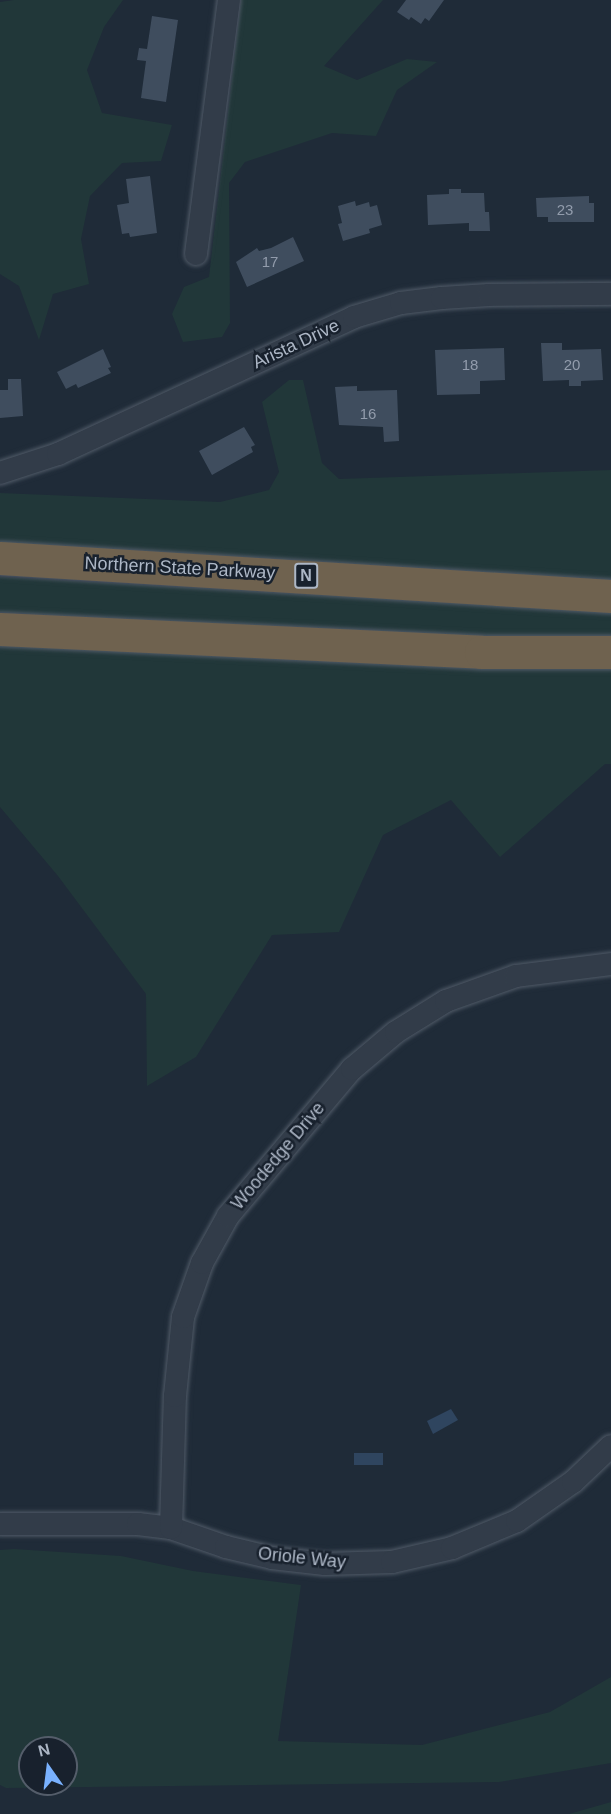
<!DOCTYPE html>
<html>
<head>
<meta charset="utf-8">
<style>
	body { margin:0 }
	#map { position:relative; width:611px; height:1814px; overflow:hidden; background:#1f2b38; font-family:Arial,sans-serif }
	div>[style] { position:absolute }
	.green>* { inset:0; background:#213739 }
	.water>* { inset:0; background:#2f455f; transform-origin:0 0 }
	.building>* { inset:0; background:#3f4d5e }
	.roads { filter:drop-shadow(0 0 2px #505a67) drop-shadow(0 0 2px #505a67) }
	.minor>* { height:22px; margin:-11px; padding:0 11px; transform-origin:11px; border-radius:11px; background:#323c49 }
	.highway>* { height:33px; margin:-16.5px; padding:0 16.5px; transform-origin:16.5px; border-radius:16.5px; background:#6f624f }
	span { translate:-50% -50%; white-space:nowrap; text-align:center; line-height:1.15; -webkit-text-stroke:5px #18212d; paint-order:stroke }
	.number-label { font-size:15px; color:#929cac }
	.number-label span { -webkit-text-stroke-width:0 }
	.shield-label span { padding:2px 4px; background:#18212d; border:2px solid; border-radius:4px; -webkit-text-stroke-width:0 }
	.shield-label { font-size:16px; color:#adb7c6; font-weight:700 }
	.street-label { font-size:18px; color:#adb7c6 }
	.north { position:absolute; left:18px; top:1736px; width:60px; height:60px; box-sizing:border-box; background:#18212d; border:2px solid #545d6a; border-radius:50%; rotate:346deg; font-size:16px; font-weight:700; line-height:24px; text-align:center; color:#adb7c6 }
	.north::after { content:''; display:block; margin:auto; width:21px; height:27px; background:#79b1fe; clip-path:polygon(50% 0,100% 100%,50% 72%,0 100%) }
</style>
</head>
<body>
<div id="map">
	<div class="green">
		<div style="clip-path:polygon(14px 0,123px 0,104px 27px,87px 70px,102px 113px,172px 125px,161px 161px,122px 163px,90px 196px,81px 239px,89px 284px,53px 294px,39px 340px,19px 286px,0 274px,0 2px)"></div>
		<div style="clip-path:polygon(241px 0,383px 0,324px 66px,357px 80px,407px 59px,437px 62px,397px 90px,376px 136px,332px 133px,245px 162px,229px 183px,230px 323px,222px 337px,183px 342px,172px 314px,184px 287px,209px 277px)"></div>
		<div style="clip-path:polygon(289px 380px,303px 380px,322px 463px,339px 479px,611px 470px,611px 585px,0 546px,0 493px,220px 502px,269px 490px,279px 472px,262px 402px)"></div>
		<div style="clip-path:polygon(0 577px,611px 611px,611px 641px,363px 635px,0 612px)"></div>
		<div style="clip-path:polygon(0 642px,396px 665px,611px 662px,611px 764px,605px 764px,500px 857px,451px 800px,383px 835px,339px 932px,272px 935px,196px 1057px,147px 1086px,146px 994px,58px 876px,0 807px)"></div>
		<div style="clip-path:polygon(evenodd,14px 1549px,121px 1556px,193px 1571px,301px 1585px,278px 1741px,422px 1745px,550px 1712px,611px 1677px,611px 1763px,499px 1782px,6px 1788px,0 1785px,0 1550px,14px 1549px,30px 1748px,66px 1748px,66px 1784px,30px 1784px,30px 1748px)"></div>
		<div style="clip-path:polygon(611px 1802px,611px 1814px,569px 1814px)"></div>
	</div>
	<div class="water">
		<div style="clip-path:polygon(451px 1409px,458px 1420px,433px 1434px,427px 1421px)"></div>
		<div style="left:354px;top:1453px;width:29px;height:12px"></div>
	</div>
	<div class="building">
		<div style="clip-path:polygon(406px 0,444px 0,429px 21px,425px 18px,421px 24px,411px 17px,409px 20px,397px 12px)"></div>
		<div style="clip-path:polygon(152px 16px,178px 20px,166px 102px,141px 98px,146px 61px,137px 60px,139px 48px,147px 49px)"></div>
		<div style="clip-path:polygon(150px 176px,157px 233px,130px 237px,129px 233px,122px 234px,117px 205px,129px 203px,126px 179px)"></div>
		<div style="clip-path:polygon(449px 189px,461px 189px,461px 193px,484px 193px,485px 212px,489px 212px,490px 231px,469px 231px,469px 223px,428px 225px,427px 195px,449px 194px)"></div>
		<div style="clip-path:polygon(589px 196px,589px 203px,594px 203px,594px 222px,548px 222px,548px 217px,537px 217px,536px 198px)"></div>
		<div style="clip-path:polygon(355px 201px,356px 206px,369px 202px,370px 207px,377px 205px,382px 225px,369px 229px,370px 233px,343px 241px,338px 224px,342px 223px,338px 206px)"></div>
		<div style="clip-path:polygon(293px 237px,304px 261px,247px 287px,236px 262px,257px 248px,259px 251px,271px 248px)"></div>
		<div style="clip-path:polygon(541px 343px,562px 343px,562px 350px,601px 349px,603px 380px,581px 381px,581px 386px,569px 386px,569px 380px,543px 381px)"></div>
		<div style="clip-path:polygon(504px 348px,505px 380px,480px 381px,480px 394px,437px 395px,435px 350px)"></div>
		<div style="clip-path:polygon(103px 349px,111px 367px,108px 368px,111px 373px,78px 388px,76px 384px,66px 389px,57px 372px)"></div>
		<div style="clip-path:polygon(8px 379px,21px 379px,23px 416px,0 418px,0 390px,8px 390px)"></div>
		<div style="clip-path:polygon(357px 386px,357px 391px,397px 390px,399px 441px,384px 442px,383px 427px,339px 425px,335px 387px)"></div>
		<div style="clip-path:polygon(244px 427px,255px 445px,251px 447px,253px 452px,212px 475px,199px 451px)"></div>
	</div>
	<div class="roads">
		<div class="minor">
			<div style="left:196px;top:254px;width:256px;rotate:-82.6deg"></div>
			<div style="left:0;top:473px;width:61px;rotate:-18.1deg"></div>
			<div style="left:58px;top:454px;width:326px;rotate:-24.8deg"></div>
			<div style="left:354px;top:317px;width:49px;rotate:-16.6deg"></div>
			<div style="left:401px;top:303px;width:41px;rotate:-7deg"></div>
			<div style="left:442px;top:298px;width:47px;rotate:-3.7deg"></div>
			<div style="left:489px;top:295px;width:122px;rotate:-0.5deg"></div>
			<div style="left:0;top:1524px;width:138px"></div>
			<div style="left:138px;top:1524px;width:33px;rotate:7deg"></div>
			<div style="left:171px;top:1528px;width:58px;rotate:19.1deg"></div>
			<div style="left:226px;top:1547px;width:47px;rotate:13.4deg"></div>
			<div style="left:272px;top:1558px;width:53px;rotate:6.5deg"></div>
			<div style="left:325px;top:1564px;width:67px;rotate:-1.7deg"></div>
			<div style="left:392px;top:1562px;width:62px;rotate:-13.1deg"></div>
			<div style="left:452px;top:1548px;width:70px;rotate:-22.6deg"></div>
			<div style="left:517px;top:1521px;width:68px;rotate:-34.9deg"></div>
			<div style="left:573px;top:1482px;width:52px;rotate:-43.5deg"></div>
			<div style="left:171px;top:1528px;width:132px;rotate:-88.3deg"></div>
			<div style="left:175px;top:1396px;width:79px;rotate:-84.2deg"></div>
			<div style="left:183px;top:1317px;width:57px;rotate:-70.6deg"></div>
			<div style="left:202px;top:1263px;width:54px;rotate:-61deg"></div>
			<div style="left:228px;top:1216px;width:192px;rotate:-49.9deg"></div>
			<div style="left:352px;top:1069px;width:57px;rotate:-40.1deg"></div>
			<div style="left:396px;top:1032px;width:59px;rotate:-31.8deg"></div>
			<div style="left:446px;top:1001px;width:74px;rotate:-19.7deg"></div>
			<div style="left:516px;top:976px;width:96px;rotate:-7.2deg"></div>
		</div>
		<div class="highway">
			<div style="left:0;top:558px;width:612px;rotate:3.56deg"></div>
			<div style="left:0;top:629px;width:482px;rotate:2.7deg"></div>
			<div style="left:481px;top:652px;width:130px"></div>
		</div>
	</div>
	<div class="number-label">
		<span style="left:565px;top:210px">23</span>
		<span style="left:270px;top:262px">17</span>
		<span style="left:470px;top:365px">18</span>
		<span style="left:572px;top:365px">20</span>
		<span style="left:368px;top:414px">16</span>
	</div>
	<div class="shield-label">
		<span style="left:306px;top:576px">N</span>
	</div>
	<div class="street-label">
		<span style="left:296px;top:344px;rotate:-25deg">Arista Drive</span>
		<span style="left:180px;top:568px;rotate:3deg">Northern State Parkway</span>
		<span style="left:278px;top:1156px;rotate:-50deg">Woodedge Drive</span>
		<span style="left:302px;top:1558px;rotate:6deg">Oriole Way</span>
	</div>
	<div class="north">N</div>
</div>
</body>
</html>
